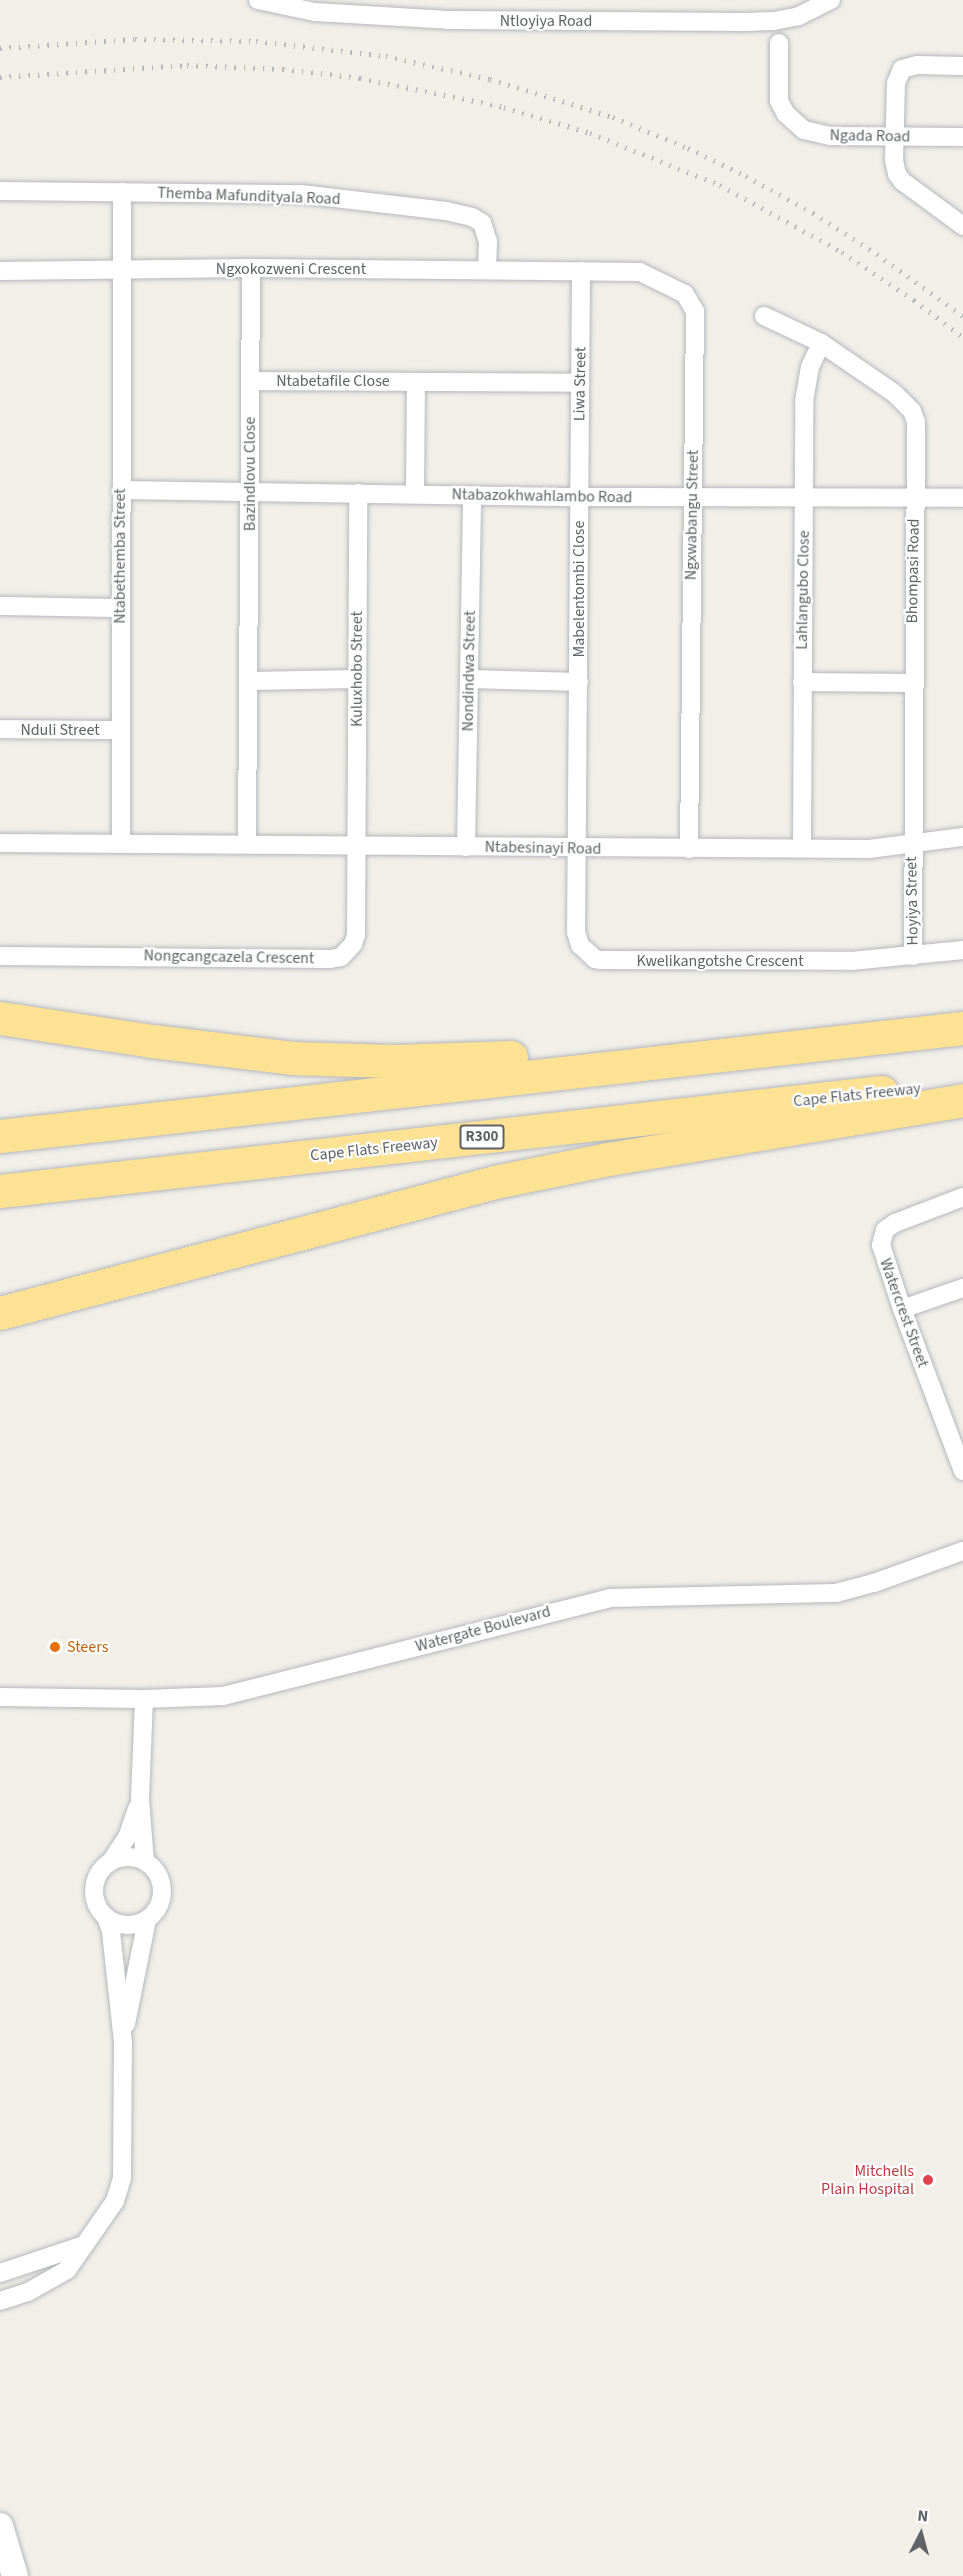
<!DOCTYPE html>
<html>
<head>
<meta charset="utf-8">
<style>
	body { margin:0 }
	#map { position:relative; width:963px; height:2576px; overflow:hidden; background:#f1efe8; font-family:"Source Sans 3",sans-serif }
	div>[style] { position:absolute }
	.roads { filter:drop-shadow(0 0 2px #b5b8bc) drop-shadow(0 0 2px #b5b8bc) }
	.street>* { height:18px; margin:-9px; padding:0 9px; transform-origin:9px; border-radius:9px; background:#fff }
	.street>.ring { margin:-9px; padding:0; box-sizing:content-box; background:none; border:18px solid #fff; border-radius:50% }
	.secondary>* { height:26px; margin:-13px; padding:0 13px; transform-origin:13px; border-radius:13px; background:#fff }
	.highway>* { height:33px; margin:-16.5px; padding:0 16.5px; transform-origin:16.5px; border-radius:16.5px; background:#fde293 }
	.rail>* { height:4.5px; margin-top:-2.25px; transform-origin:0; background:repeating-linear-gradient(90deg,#b6b7b8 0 1.5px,transparent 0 9.5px) }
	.dots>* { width:16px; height:16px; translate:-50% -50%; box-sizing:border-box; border:3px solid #fff; border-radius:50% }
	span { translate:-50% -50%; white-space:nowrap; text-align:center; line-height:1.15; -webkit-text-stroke:4.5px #fff; paint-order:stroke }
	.shield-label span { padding:2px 4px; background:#fff; border:2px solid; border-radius:4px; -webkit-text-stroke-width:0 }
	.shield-label { font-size:15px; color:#5f6368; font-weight:700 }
	.street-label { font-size:16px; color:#5f6368 }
	.food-label { font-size:16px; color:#c56008 }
	.left { translate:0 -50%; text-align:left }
	.health-label { font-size:16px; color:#be3a42 }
	.right { translate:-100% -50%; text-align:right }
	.north { position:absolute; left:891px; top:2504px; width:60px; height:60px; -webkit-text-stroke:4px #fff; paint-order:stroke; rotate:6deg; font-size:16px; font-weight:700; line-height:24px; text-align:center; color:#5f6368 }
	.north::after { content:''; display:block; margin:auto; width:21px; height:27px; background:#5f6368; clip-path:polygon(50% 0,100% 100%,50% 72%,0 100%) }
</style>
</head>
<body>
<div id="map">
	<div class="roads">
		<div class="street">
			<div style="left:258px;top:0;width:58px;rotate:11.9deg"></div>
			<div style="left:315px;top:12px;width:133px;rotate:3.4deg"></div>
			<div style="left:448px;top:20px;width:297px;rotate:0.4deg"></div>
			<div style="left:745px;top:22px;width:29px;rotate:-2deg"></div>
			<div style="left:774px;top:21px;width:25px;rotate:-11deg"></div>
			<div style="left:799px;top:16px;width:36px;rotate:-27deg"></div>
			<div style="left:779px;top:43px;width:58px;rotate:90deg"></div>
			<div style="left:779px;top:101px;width:15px;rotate:62deg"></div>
			<div style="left:786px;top:114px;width:24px;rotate:42deg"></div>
			<div style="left:804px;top:130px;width:27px;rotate:13deg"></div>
			<div style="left:830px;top:136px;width:133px;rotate:0.4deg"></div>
			<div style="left:963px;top:66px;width:46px;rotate:-178.8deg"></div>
			<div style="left:917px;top:65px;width:16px;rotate:165deg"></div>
			<div style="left:902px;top:69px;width:15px;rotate:113deg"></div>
			<div style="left:896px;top:83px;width:77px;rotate:91.5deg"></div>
			<div style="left:894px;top:160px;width:14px;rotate:78deg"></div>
			<div style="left:897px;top:174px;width:9px;rotate:54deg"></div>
			<div style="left:902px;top:181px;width:76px;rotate:36.4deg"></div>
			<div style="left:0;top:191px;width:301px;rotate:0.6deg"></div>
			<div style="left:301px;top:194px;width:146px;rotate:6.7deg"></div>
			<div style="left:446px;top:211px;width:27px;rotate:13deg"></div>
			<div style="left:472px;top:217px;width:12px;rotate:31deg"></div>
			<div style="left:482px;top:223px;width:19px;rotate:72deg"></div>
			<div style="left:488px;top:241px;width:29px;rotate:92deg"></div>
			<div style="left:0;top:271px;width:251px;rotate:-0.7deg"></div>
			<div style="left:251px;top:268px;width:389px;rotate:0.6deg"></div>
			<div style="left:640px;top:272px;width:50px;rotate:26.1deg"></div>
			<div style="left:685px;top:294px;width:20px;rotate:60deg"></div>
			<div style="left:695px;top:311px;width:538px;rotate:90.64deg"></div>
			<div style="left:581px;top:271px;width:661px;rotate:90.43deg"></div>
			<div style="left:576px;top:932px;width:14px;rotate:73deg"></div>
			<div style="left:580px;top:945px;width:21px;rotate:43deg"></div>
			<div style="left:595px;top:959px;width:6px;rotate:9deg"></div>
			<div style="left:601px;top:960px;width:250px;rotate:0.2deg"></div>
			<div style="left:851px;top:961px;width:113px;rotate:-5.6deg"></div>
			<div style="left:764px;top:316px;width:63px;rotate:25.3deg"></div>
			<div style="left:821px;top:343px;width:88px;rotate:34.4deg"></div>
			<div style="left:894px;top:393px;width:25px;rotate:45deg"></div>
			<div style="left:912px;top:411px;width:12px;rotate:70deg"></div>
			<div style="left:916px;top:422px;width:534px;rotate:90.32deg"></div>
			<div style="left:250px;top:381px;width:330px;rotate:0.3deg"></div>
			<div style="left:121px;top:490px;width:458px;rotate:0.9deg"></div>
			<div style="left:579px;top:497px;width:384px;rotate:0.1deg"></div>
			<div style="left:415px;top:494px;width:112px;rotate:-89.5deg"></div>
			<div style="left:0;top:606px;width:120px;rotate:1deg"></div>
			<div style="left:469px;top:679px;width:110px;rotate:1.6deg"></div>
			<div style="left:248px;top:681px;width:109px;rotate:-1.1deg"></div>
			<div style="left:802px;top:682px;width:110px;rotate:0.5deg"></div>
			<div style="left:0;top:729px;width:120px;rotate:0.5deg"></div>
			<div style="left:0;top:843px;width:869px;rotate:0.4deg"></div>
			<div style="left:869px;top:849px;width:95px;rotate:-7.3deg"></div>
			<div style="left:121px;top:843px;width:651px;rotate:-89.91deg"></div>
			<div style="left:247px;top:844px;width:576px;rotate:-89.6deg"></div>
			<div style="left:466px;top:847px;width:352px;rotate:-89deg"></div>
			<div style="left:802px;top:848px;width:447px;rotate:-89.7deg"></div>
			<div style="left:804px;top:401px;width:35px;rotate:-80deg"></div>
			<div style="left:810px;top:367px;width:26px;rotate:-65deg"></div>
			<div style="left:0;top:956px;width:330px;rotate:0.5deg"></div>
			<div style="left:330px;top:959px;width:11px;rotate:-10deg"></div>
			<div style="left:341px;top:957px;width:18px;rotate:-47deg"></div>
			<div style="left:353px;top:944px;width:9px;rotate:-72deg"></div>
			<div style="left:356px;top:935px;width:442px;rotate:-89.7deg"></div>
			<div style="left:963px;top:1197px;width:73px;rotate:159.1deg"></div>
			<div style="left:895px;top:1223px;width:12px;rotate:145deg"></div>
			<div style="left:885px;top:1230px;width:16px;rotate:105deg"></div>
			<div style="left:881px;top:1245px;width:67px;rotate:71.8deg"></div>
			<div style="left:902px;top:1309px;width:173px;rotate:69.4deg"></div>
			<div style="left:902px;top:1309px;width:65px;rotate:-19deg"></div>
			<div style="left:0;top:1697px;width:144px;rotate:0.8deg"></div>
			<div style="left:144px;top:1699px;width:79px;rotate:-2.2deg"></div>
			<div style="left:223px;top:1696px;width:399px;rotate:-14.2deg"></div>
			<div style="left:610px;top:1598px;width:226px;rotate:-1.3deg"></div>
			<div style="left:836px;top:1593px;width:39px;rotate:-15deg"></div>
			<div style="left:874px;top:1583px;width:95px;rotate:-19.8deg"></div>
			<div style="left:144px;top:1699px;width:101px;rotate:92.3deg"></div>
			<div style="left:140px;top:1800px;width:61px;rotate:85.3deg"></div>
			<div class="ring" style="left:94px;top:1857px;width:50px;height:50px"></div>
			<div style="left:112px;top:1860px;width:30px;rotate:-57deg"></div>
			<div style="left:128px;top:1835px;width:28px;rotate:-71deg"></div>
			<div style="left:126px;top:2024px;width:106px;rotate:-78.6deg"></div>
			<div style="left:0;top:2273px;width:89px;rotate:-18.4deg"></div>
			<div style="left:0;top:2301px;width:29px;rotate:-18deg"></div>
			<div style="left:28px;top:2292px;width:45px;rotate:-29.4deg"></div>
			<div style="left:67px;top:2270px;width:84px;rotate:-55.2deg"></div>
			<div style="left:115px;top:2201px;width:24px;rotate:-73deg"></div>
			<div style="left:122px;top:2178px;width:136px;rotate:-89.6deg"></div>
			<div style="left:123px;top:2042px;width:112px;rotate:-96.2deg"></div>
			<div style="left:111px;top:1931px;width:15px;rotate:-110deg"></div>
		</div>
		<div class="secondary">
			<div style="left:0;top:2526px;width:52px;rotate:73.3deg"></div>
		</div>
		<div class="highway">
			<div style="left:0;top:1018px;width:154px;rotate:8.6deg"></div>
			<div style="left:152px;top:1041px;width:141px;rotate:6.9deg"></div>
			<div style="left:292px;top:1058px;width:101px;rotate:1.7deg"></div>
			<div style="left:393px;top:1061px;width:118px;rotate:-1.9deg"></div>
			<div style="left:0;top:1136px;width:969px;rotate:-6.4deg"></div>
			<div style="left:0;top:1191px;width:887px;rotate:-6.41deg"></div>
			<div style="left:0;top:1313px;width:512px;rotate:-14.82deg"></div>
			<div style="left:495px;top:1182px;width:115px;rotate:-11.5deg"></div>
			<div style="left:608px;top:1159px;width:360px;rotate:-9.4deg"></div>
		</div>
	</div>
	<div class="rail">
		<div style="left:0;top:48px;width:135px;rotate:-3.8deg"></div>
		<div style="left:135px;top:39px;width:121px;rotate:0.9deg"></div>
		<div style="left:256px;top:41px;width:131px;rotate:6.6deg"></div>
		<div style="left:386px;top:56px;width:107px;rotate:12.5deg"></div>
		<div style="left:490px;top:79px;width:129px;rotate:17.2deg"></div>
		<div style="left:613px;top:117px;width:81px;rotate:22.5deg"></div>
		<div style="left:688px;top:148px;width:64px;rotate:25.8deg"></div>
		<div style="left:746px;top:176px;width:77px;rotate:28.9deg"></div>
		<div style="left:813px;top:213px;width:76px;rotate:32.6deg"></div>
		<div style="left:877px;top:254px;width:106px;rotate:35.8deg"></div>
		<div style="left:0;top:77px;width:187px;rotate:-3.7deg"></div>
		<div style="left:187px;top:65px;width:96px;rotate:2.4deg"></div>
		<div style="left:283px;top:69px;width:78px;rotate:6.7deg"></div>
		<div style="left:360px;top:78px;width:147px;rotate:11.4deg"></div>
		<div style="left:504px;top:107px;width:90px;rotate:16.8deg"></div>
		<div style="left:590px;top:133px;width:140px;rotate:21.8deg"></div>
		<div style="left:720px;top:185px;width:139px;rotate:28.8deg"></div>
		<div style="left:842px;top:252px;width:87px;rotate:33.7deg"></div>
		<div style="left:914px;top:300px;width:61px;rotate:37.1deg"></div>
	</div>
	<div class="dots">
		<div style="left:55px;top:1647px;background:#e8710a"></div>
		<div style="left:928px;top:2180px;background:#e0444e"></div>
	</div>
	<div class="shield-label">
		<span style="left:482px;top:1137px">R300</span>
	</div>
	<div class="street-label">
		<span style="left:546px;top:21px">Ntloyiya Road</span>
		<span style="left:870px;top:136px;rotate:1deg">Ngada Road</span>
		<span style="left:249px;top:196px;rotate:2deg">Themba Mafundityala Road</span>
		<span style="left:291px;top:269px">Ngxokozweni Crescent</span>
		<span style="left:333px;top:381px">Ntabetafile Close</span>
		<span style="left:580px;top:384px;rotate:-89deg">Liwa Street</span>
		<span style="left:250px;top:474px;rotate:-90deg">Bazindlovu Close</span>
		<span style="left:542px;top:496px;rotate:1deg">Ntabazokhwahlambo Road</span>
		<span style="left:692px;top:515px;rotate:-89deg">Ngxwabangu Street</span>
		<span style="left:120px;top:556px;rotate:-90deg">Ntabethemba Street</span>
		<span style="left:913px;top:571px;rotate:-89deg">Bhompasi Road</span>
		<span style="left:579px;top:589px;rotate:-90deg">Mabelentombi Close</span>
		<span style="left:803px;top:590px;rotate:-89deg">Lahlangubo Close</span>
		<span style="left:357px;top:669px;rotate:-90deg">Kuluxhobo Street</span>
		<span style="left:469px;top:671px;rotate:-89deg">Nondindwa Street</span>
		<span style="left:60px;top:730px">Nduli Street</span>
		<span style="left:543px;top:848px;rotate:1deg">Ntabesinayi Road</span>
		<span style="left:912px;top:901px;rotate:-91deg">Hoyiya Street</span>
		<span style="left:229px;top:957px;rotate:1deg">Nongcangcazela Crescent</span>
		<span style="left:720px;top:961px">Kwelikangotshe Crescent</span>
		<span style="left:857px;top:1095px;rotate:-6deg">Cape Flats Freeway</span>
		<span style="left:374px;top:1149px;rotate:-6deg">Cape Flats Freeway</span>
		<span style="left:904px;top:1313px;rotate:70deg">Watercrest Street</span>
		<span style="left:483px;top:1629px;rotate:-15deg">Watergate Boulevard</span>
	</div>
	<div class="food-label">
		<span class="left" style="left:67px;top:1647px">Steers</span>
	</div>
	<div class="health-label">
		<span class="right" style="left:914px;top:2180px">Mitchells<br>Plain Hospital</span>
	</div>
	<div class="north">N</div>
</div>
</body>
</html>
